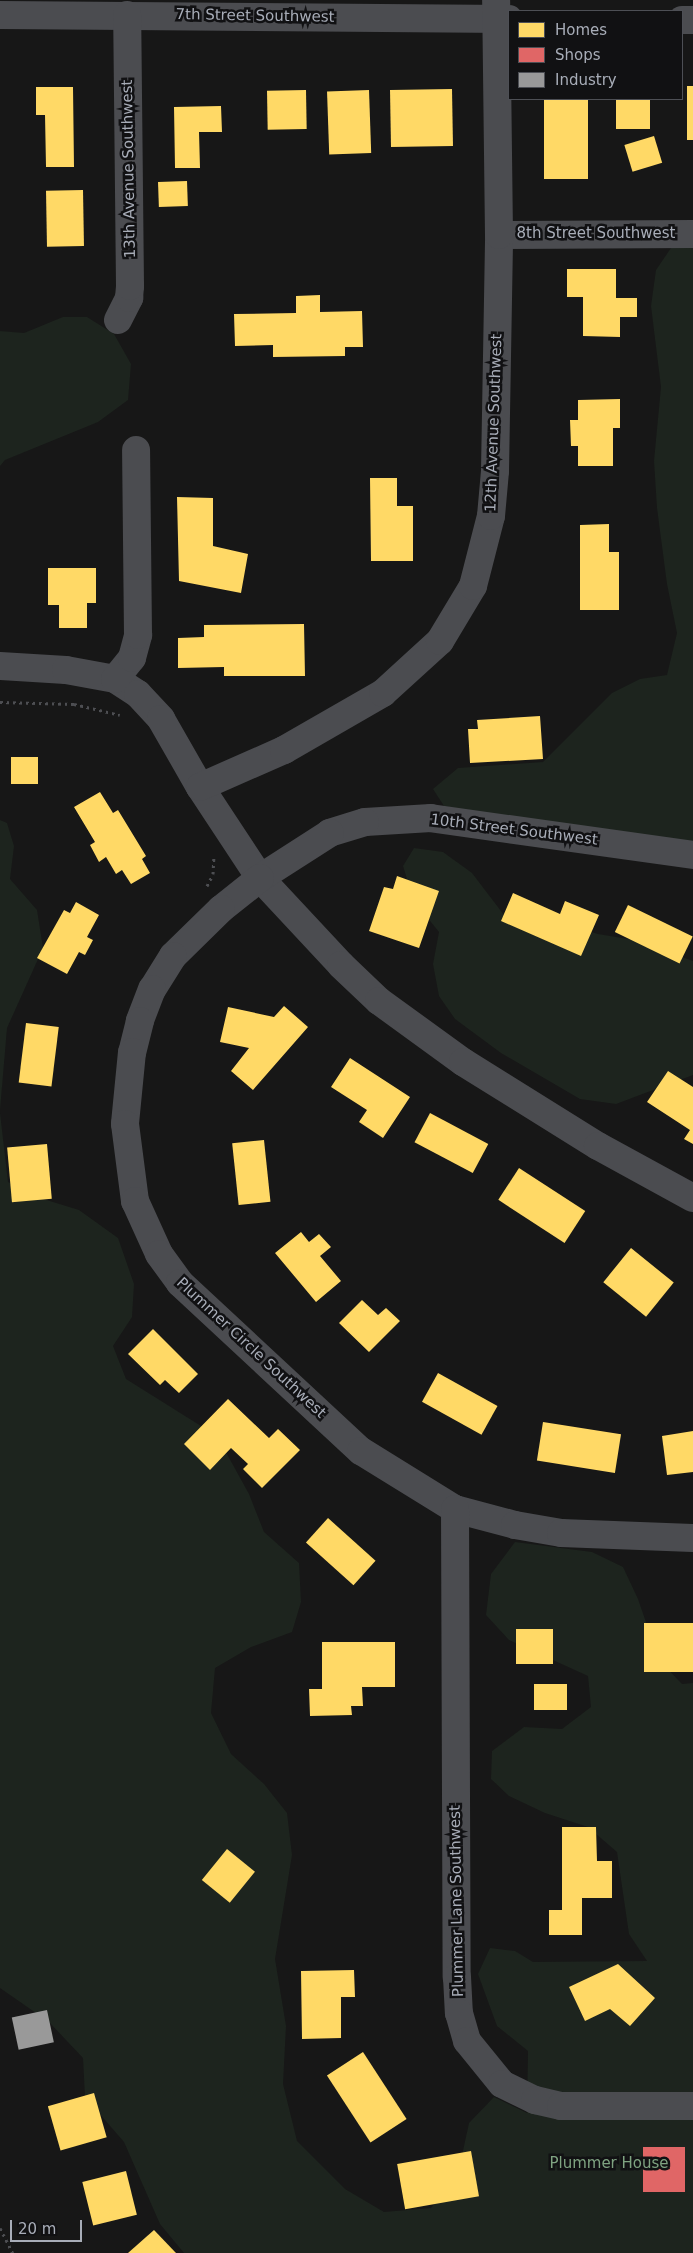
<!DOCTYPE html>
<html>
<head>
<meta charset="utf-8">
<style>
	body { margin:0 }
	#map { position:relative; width:693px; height:2253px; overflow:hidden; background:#171717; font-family:"DejaVu Sans",sans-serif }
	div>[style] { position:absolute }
	.green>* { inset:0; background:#1d241e }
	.homes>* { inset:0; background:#ffd966; transform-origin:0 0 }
	.shops>* { inset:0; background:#e06666; transform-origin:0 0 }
	.industry>* { inset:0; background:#999; transform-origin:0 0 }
	.path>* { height:3px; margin-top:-1.5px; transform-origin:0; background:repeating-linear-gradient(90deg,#4d4e52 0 2.5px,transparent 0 6.5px) }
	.minor>* { height:28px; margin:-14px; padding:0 14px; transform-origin:14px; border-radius:14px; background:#4b4c50 }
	span { translate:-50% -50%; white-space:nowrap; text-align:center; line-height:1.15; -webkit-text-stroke:5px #111113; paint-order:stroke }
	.street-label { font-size:15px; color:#a8adb8 }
	.park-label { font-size:15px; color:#7fa381 }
	.legend { position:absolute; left:508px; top:10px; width:175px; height:90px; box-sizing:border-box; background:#111113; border:1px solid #4d4f55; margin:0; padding:6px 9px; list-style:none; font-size:15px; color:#a8adb8 }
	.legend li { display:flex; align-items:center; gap:10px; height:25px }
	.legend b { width:25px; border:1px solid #4d4f55 }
	.scale { position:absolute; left:10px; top:2220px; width:72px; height:22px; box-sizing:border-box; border:2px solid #a8adb8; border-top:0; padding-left:6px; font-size:15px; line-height:18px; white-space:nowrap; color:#a8adb8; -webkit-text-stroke:4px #111113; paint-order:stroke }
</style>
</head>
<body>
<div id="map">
	<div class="green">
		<div style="clip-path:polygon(693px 245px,693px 852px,444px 806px,433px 789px,458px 768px,543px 762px,612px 693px,640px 679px,667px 675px,677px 633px,667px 584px,657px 508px,654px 461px,661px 387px,651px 306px,656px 270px,671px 248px)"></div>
		<div style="clip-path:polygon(63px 317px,87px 317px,114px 334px,131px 364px,128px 400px,98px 422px,5px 460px,0 466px,0 331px,24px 333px)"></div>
		<div style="clip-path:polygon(0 820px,7px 823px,14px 846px,10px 879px,37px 910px,43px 948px,7px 1028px,0 1110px)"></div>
		<div style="clip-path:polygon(414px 848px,443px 852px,472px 873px,504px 915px,568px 925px,598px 934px,634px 940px,693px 961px,693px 1075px,616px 1104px,580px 1099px,501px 1053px,455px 1019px,439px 996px,433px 964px,439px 932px,414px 901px,403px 866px)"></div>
		<div style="clip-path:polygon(0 1113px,8px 1182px,40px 1198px,79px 1210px,118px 1238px,134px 1284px,132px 1317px,113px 1346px,126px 1379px,217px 1436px,249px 1494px,264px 1532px,299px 1563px,301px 1602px,292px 1632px,251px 1647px,215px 1668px,211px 1713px,231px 1754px,264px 1784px,287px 1813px,292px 1855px,275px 1959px,286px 2026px,283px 2084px,297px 2141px,345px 2189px,384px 2212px,431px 2208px,458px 2174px,469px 2123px,494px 2097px,527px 2113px,528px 2051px,497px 2026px,478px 1974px,490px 1948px,515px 1951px,533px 1962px,647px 1961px,629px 1934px,617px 1852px,588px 1827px,545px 1813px,509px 1796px,491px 1779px,492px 1751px,524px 1727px,562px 1729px,591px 1707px,588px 1676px,509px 1640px,486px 1615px,491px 1574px,515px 1542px,592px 1552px,623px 1567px,638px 1599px,659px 1660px,682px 1684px,693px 1683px,693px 2253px,184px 2253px,160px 2224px,124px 2142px,85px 2097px,83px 2058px,49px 2022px,0 1988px)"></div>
	</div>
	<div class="homes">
		<div style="left:687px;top:86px;width:6px;height:54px"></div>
		<div style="clip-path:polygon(36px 87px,73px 87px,74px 167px,46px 167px,45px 115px,36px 115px)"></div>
		<div style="left:452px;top:89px;width:57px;height:62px;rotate:89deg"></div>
		<div style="left:306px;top:90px;width:39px;height:39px;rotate:89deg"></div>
		<div style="left:369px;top:90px;width:63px;height:42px;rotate:88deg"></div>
		<div style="left:544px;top:99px;width:44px;height:80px"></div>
		<div style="left:616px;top:99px;width:34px;height:30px"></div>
		<div style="clip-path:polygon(221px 106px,222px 132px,199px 132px,200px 168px,175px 168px,174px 107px)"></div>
		<div style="left:654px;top:136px;width:28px;height:31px;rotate:73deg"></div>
		<div style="left:187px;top:181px;width:25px;height:29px;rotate:88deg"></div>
		<div style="left:83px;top:190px;width:56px;height:37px;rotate:89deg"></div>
		<div style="clip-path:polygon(567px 269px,616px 269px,616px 298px,637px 298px,637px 317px,620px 317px,620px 337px,583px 336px,583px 297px,567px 297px)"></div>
		<div style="clip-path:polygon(320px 295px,320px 312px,362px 311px,363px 347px,345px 347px,345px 356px,273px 357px,273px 345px,235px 346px,234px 314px,296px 313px,296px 296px)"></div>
		<div style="clip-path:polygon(620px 399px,620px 428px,613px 428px,613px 466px,578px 466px,578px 446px,571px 446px,570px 420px,578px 420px,578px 400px)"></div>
		<div style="clip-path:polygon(370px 478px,397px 478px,397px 506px,413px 506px,413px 561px,371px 561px)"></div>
		<div style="clip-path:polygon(177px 497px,213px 498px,213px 546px,248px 554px,241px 593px,179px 581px)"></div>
		<div style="clip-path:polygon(609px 524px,609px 552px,619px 552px,619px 610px,580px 610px,580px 525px)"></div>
		<div style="clip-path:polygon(48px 568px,96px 568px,96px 603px,87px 603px,87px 628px,59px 628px,59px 605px,48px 605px)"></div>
		<div style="clip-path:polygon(304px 624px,305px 676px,224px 676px,224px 667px,178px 668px,178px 638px,204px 637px,204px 625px)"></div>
		<div style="clip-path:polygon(540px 716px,543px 759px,470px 763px,468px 729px,478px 729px,477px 720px)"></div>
		<div style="left:38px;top:757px;width:27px;height:27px;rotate:90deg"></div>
		<div style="clip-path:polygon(100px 792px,113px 813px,118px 810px,146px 856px,142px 859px,150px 873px,131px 884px,122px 870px,116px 874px,106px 857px,99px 862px,90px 845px,95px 842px,74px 807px)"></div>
		<div style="clip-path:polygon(397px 876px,439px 891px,419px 948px,369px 931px,384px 887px,393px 889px)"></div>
		<div style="clip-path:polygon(513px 893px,560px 914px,565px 901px,599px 915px,581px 956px,501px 921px)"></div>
		<div style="clip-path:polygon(76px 902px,99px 915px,87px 937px,93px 940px,85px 955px,79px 952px,67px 974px,37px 958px,64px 910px,70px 913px)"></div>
		<div style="left:628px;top:905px;width:72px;height:30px;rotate:26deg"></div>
		<div style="clip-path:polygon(284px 1006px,308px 1027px,253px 1090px,231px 1071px,249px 1048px,220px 1042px,228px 1007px,274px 1017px)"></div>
		<div style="left:26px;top:1023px;width:33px;height:60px;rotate:7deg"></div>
		<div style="clip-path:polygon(350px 1058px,410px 1097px,383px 1138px,359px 1122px,367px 1110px,331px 1087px)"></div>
		<div style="clip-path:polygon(668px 1071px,693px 1087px,693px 1144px,684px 1139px,690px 1130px,647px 1102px)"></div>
		<div style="left:430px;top:1113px;width:66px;height:33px;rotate:28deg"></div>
		<div style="left:264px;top:1140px;width:62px;height:32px;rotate:84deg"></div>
		<div style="left:47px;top:1144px;width:55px;height:40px;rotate:85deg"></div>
		<div style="left:519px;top:1168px;width:79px;height:38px;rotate:33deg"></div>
		<div style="clip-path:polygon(301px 1232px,309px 1242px,319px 1234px,331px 1247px,320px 1256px,341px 1281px,316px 1302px,275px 1253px)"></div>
		<div style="left:631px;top:1248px;width:55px;height:44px;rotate:39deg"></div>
		<div style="clip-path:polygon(362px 1300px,378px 1315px,386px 1308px,400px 1321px,369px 1352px,339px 1323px)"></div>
		<div style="clip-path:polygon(153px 1329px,198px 1374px,179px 1393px,165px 1380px,160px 1385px,128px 1354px)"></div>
		<div style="left:438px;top:1373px;width:68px;height:33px;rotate:29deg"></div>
		<div style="clip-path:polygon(228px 1399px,269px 1438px,278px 1429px,300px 1450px,262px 1488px,243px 1469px,248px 1464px,231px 1448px,210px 1470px,184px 1444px)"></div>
		<div style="left:543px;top:1422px;width:79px;height:39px;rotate:9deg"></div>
		<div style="clip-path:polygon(693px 1431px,693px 1472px,667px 1475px,662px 1436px)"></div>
		<div style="left:328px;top:1518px;width:64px;height:33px;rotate:42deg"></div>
		<div style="left:693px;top:1623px;width:49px;height:49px;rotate:90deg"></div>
		<div style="left:516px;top:1629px;width:37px;height:35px"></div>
		<div style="clip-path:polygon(322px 1642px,395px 1642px,395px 1687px,362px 1687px,363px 1706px,351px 1706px,352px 1715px,310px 1716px,309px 1689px,322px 1689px)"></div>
		<div style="left:534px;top:1684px;width:33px;height:26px"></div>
		<div style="clip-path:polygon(562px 1827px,596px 1827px,597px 1861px,612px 1861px,612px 1898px,582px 1898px,582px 1935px,549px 1935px,549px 1910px,562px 1910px)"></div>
		<div style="left:227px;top:1849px;width:36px;height:40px;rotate:39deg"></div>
		<div style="clip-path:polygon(618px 1964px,655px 1998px,630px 2026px,610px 2009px,585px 2021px,569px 1987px)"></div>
		<div style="clip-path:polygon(354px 1970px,355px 1997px,341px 1997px,341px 2038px,302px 2039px,301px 1971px)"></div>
		<div style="left:363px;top:2052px;width:80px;height:43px;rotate:57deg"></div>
		<div style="left:94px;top:2093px;width:46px;height:48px;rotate:74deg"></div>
		<div style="left:471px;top:2151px;width:46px;height:75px;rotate:80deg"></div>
		<div style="left:126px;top:2171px;width:45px;height:45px;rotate:76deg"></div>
		<div style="clip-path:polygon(154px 2230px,176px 2253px,128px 2253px)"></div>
	</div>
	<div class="shops">
		<div style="left:643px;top:2147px;width:42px;height:45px"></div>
	</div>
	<div class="industry">
		<div style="left:47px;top:2010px;width:33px;height:36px;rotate:78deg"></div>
	</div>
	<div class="path">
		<div style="left:0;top:702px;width:74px;rotate:1.5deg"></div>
		<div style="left:74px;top:704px;width:47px;rotate:13.4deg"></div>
		<div style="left:207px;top:886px;width:13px;rotate:-63deg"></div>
		<div style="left:213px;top:874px;width:18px;rotate:-87deg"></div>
		<div style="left:0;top:2228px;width:28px;rotate:63deg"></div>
	</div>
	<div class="minor">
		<div style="left:0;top:15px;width:509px;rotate:0.45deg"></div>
		<div style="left:682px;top:20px;width:11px"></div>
		<div style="left:499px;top:235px;width:194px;rotate:-0.3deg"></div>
		<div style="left:118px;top:320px;width:25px;rotate:-63deg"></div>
		<div style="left:129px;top:298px;width:12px;rotate:-85deg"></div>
		<div style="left:130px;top:286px;width:271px;rotate:-90.6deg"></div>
		<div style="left:0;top:666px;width:66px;rotate:3.5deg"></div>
		<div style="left:66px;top:670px;width:50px;rotate:10.4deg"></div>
		<div style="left:115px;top:679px;width:27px;rotate:33deg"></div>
		<div style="left:138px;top:694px;width:34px;rotate:47deg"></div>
		<div style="left:161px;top:719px;width:78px;rotate:60.2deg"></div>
		<div style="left:200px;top:787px;width:109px;rotate:56.6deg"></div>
		<div style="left:260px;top:878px;width:119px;rotate:47deg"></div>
		<div style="left:341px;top:965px;width:52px;rotate:43.5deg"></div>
		<div style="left:379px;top:1001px;width:104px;rotate:36deg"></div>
		<div style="left:463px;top:1062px;width:159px;rotate:31.9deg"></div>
		<div style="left:598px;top:1146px;width:108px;rotate:28.7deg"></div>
		<div style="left:115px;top:679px;width:27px;rotate:-51deg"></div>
		<div style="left:132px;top:658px;width:24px;rotate:-75deg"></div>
		<div style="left:138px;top:635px;width:185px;rotate:-90.6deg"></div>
		<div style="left:200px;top:787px;width:92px;rotate:-23.8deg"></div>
		<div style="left:284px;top:750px;width:114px;rotate:-29.9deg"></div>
		<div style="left:383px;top:693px;width:77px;rotate:-42.4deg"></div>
		<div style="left:440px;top:641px;width:64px;rotate:-59deg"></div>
		<div style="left:473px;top:586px;width:72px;rotate:-75.6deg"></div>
		<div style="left:491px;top:516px;width:45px;rotate:-84.9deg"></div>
		<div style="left:495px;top:471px;width:236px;rotate:-89deg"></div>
		<div style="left:499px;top:235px;width:235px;rotate:-90.7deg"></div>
		<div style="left:693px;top:855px;width:265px;rotate:-172deg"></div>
		<div style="left:431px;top:818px;width:66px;rotate:176.5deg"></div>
		<div style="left:365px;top:822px;width:37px;rotate:163deg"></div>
		<div style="left:330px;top:833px;width:83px;rotate:147.3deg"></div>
		<div style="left:260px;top:878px;width:50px;rotate:141.5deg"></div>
		<div style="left:221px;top:909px;width:67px;rotate:135.6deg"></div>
		<div style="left:173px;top:956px;width:39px;rotate:122deg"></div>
		<div style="left:152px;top:989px;width:34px;rotate:111deg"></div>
		<div style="left:140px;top:1021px;width:32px;rotate:104deg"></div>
		<div style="left:132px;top:1052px;width:72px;rotate:95.6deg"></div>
		<div style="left:125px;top:1124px;width:78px;rotate:82.6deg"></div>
		<div style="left:135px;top:1201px;width:58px;rotate:65.6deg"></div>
		<div style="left:159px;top:1254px;width:36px;rotate:54deg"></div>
		<div style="left:180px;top:1283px;width:247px;rotate:42.9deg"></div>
		<div style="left:361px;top:1451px;width:110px;rotate:31.7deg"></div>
		<div style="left:455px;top:1509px;width:62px;rotate:14.9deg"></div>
		<div style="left:515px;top:1525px;width:47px;rotate:9.9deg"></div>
		<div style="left:561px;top:1533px;width:132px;rotate:2.2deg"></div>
		<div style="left:455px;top:1509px;width:468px;rotate:89.8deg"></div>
		<div style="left:457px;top:1977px;width:36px;rotate:87deg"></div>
		<div style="left:459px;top:2013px;width:29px;rotate:74deg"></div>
		<div style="left:467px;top:2041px;width:55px;rotate:50.9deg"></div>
		<div style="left:502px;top:2084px;width:37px;rotate:26deg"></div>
		<div style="left:535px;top:2100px;width:27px;rotate:13deg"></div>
		<div style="left:561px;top:2106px;width:132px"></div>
	</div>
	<div class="street-label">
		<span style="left:255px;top:16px;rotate:1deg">7th Street Southwest</span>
		<span style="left:129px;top:169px;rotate:-91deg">13th Avenue Southwest</span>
		<span style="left:596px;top:234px">8th Street Southwest</span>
		<span style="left:494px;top:423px;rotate:-88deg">12th Avenue Southwest</span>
		<span style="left:514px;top:830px;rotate:7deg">10th Street Southwest</span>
		<span style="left:251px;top:1348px;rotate:43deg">Plummer Circle Southwest</span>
		<span style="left:457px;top:1901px;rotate:-91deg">Plummer Lane Southwest</span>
	</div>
	<div class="park-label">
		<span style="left:609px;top:2164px">Plummer House</span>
	</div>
	<ul class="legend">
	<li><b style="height:14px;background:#ffd966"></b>Homes</li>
	<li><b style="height:14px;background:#e06666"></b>Shops</li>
	<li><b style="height:14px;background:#999"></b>Industry</li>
	</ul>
	<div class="scale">20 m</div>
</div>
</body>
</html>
